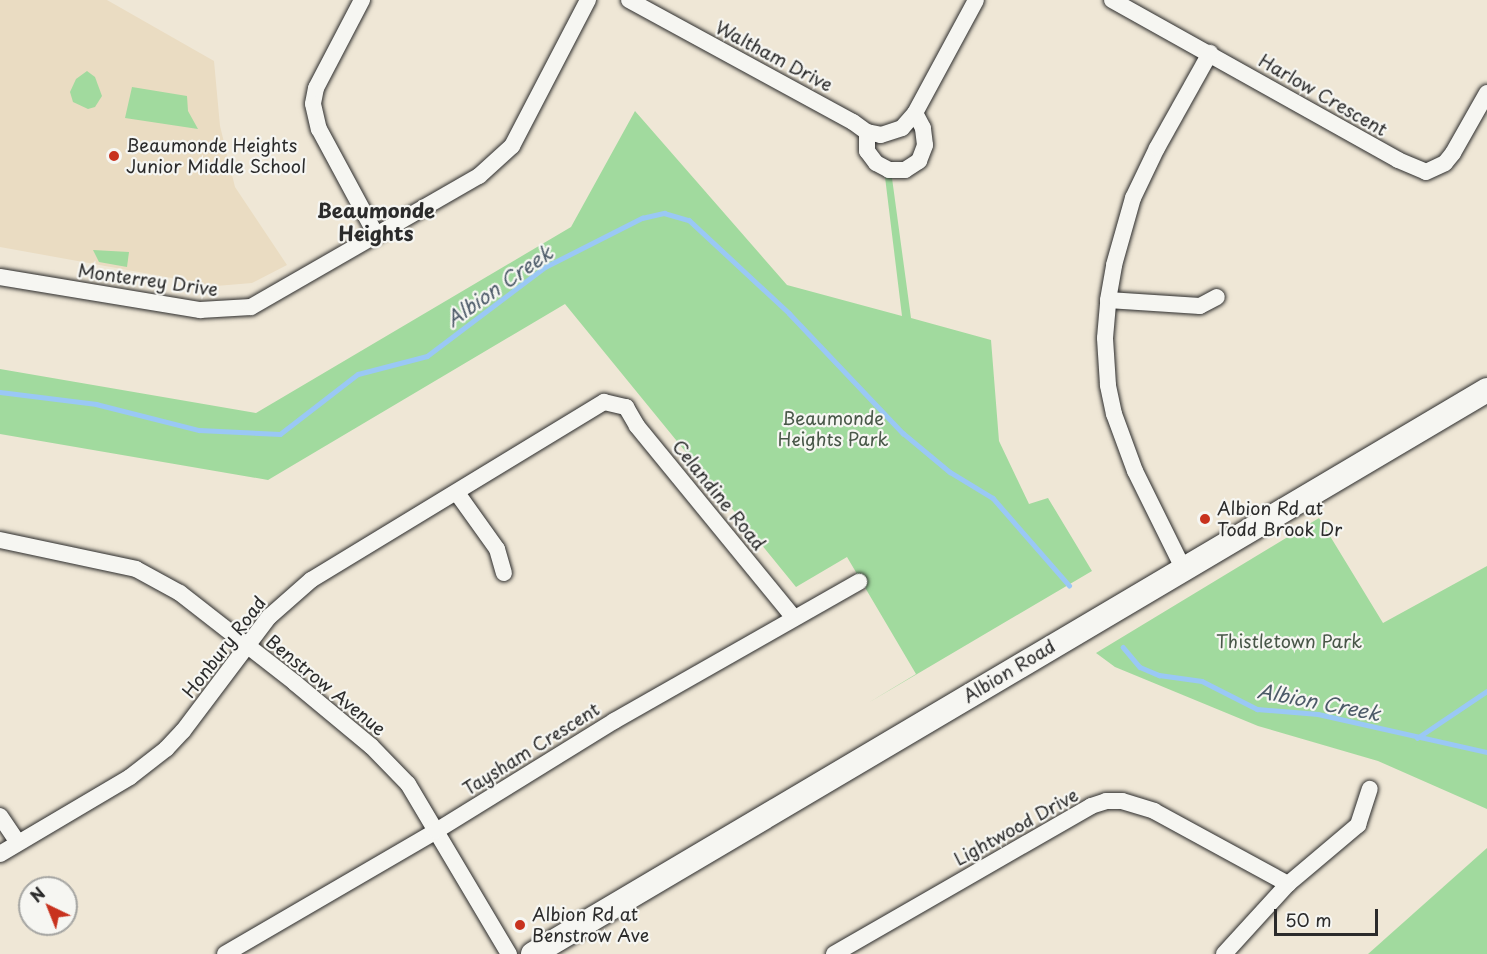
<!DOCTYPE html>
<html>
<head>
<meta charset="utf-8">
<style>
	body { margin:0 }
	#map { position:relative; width:1487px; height:954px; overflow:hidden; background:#efe7d6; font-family:"Playpen Sans",sans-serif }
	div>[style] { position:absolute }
	.built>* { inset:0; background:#eadcc2 }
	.green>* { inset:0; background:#a1da9e }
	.stream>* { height:4.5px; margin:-2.25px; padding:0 2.25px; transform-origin:2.25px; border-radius:2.25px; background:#9ac8f5 }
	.roads { filter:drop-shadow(0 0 2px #2b2b2b) drop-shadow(0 0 2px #2b2b2b) }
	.street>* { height:16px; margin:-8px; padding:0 8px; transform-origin:8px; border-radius:8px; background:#f6f6f2 }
	.secondary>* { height:24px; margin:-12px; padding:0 12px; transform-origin:12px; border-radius:12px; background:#f6f6f2 }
	.dots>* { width:16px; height:16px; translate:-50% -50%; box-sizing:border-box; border:3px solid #f6f6f2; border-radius:50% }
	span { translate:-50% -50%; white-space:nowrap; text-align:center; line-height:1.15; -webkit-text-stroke:4.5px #f6f6f2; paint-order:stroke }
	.street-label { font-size:18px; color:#2b2b2b }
	.poi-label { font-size:18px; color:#2b2b2b }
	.left { translate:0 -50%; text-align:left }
	.park-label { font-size:18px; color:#485748 }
	.neighbourhood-label { font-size:20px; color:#2b2b2b; font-weight:700 }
	.water-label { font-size:20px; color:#4c5a68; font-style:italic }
	.north { position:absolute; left:18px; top:876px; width:60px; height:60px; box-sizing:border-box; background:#f6f6f2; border:2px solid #a5a5a2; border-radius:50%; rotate:317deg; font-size:16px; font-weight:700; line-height:24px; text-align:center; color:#2b2b2b }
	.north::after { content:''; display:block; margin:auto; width:21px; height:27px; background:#c8321e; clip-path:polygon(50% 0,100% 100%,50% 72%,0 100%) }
	.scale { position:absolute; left:1274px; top:909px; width:104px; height:27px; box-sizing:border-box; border:3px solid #2b2b2b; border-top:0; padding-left:8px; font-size:18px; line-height:21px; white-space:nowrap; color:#2b2b2b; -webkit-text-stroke:4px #f6f6f2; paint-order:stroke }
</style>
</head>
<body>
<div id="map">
	<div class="built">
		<div style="clip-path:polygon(0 0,107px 0,214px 61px,220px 126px,235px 187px,287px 265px,252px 283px,216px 286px,0 247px)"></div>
	</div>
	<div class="green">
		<div style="clip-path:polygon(87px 71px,95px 77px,102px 96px,95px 107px,88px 109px,73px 102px,70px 92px,76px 79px)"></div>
		<div style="clip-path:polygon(132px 87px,187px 96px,188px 111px,198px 129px,125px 118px)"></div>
		<div style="clip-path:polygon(635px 111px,787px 285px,902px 316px,885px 177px,892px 178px,911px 318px,991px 340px,999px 441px,1029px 504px,1048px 498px,1092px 571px,868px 703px,916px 674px,847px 557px,796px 587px,565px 304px,268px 480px,0 434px,0 369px,256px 413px,571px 227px)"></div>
		<div style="clip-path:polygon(93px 250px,129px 252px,127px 267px,99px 262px)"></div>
		<div style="clip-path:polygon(1319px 518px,1383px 623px,1487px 566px,1487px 809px,1378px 761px,1258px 726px,1115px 667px,1096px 653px)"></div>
		<div style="clip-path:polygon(1487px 848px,1487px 954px,1368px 954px)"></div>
	</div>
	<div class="stream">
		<div style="left:0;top:392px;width:97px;rotate:7.1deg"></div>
		<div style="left:96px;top:404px;width:106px;rotate:14.2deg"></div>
		<div style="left:199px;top:430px;width:81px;rotate:2.8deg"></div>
		<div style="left:280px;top:434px;width:98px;rotate:-37.6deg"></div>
		<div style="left:358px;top:374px;width:71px;rotate:-14.6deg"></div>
		<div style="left:427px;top:356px;width:148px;rotate:-37deg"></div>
		<div style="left:545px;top:267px;width:109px;rotate:-26.8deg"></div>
		<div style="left:642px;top:218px;width:23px;rotate:-13deg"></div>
		<div style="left:664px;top:213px;width:26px;rotate:16deg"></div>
		<div style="left:689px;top:220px;width:137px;rotate:42.9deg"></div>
		<div style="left:789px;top:313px;width:166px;rotate:46.5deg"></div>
		<div style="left:903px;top:433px;width:61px;rotate:39.7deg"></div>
		<div style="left:950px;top:472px;width:50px;rotate:31.2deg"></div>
		<div style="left:993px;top:498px;width:116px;rotate:48.9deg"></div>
		<div style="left:1123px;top:647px;width:26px;rotate:50deg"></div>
		<div style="left:1140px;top:667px;width:21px;rotate:23deg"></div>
		<div style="left:1159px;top:675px;width:43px;rotate:7.9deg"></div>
		<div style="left:1202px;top:681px;width:62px;rotate:27deg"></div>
		<div style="left:1257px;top:709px;width:61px;rotate:4.7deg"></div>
		<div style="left:1318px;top:714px;width:173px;rotate:12.7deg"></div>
		<div style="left:1417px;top:738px;width:84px;rotate:-33.9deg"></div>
	</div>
	<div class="roads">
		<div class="street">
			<div style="left:362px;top:0;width:99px;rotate:117.6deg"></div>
			<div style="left:316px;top:88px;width:16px;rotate:101deg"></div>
			<div style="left:313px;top:104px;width:26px;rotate:77deg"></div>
			<div style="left:319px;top:129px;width:120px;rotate:61.7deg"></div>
			<div style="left:629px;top:0;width:255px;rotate:28.6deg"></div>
			<div style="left:853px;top:122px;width:17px;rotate:36deg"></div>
			<div style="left:867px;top:132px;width:19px;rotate:90deg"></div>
			<div style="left:867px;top:151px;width:15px;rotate:53deg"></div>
			<div style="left:876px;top:163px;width:15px;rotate:28deg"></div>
			<div style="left:889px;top:170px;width:16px"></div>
			<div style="left:905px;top:170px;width:17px;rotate:-33deg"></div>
			<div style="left:919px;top:161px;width:17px;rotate:-69deg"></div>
			<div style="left:925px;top:145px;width:17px;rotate:-97deg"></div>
			<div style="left:923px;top:128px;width:17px;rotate:-118deg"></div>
			<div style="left:915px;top:113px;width:128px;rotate:-61.6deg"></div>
			<div style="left:1112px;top:0;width:328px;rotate:29.2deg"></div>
			<div style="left:1398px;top:160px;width:30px;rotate:23deg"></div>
			<div style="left:1426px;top:172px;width:21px;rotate:-25deg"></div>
			<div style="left:1445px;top:163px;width:13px;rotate:-51deg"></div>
			<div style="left:1453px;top:153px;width:69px;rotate:-60.5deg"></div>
			<div style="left:867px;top:132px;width:14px;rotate:12deg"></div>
			<div style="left:881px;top:135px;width:22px;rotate:-18deg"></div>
			<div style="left:902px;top:128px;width:20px;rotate:-49deg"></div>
			<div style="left:0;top:277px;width:203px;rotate:9.4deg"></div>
			<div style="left:200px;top:310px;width:51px;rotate:-3.4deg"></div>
			<div style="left:251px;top:307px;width:263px;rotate:-29.9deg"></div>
			<div style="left:479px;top:176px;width:45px;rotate:-42.3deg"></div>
			<div style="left:512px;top:146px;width:165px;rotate:-62.5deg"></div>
			<div style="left:1108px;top:300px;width:92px;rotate:3.7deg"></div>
			<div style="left:1200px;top:306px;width:19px;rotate:-28deg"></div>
			<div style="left:457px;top:493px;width:69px;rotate:54.5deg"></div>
			<div style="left:497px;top:549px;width:25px;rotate:74deg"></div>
			<div style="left:0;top:540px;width:139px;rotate:12deg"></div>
			<div style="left:136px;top:569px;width:50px;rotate:28.6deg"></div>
			<div style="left:180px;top:593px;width:146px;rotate:38deg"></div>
			<div style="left:295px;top:683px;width:99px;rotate:39.7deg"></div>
			<div style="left:371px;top:746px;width:53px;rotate:45.8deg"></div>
			<div style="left:408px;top:784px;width:198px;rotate:59.3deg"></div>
			<div style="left:1183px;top:568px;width:108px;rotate:-116.3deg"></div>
			<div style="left:1135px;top:471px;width:61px;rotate:-110.2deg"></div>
			<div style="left:1114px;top:414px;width:30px;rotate:-102deg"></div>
			<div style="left:1108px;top:385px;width:47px;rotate:-93.7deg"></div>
			<div style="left:1105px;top:338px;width:38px;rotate:-85deg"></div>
			<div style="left:1108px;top:300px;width:36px;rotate:-80deg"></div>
			<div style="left:1114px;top:265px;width:70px;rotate:-74.2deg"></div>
			<div style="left:1133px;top:198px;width:55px;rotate:-64.4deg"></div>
			<div style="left:1157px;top:148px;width:109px;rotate:-60.8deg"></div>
			<div style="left:0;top:816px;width:32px;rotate:56deg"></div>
			<div style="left:0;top:854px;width:151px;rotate:-30.6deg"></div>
			<div style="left:130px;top:777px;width:46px;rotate:-37.9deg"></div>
			<div style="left:166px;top:749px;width:25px;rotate:-47deg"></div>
			<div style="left:183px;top:731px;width:143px;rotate:-53deg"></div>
			<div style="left:269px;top:617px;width:56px;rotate:-41.4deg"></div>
			<div style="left:311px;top:580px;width:343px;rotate:-31.3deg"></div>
			<div style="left:604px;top:402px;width:23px;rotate:13deg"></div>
			<div style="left:626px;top:407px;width:22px;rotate:60deg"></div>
			<div style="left:637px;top:426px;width:248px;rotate:50.7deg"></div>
			<div style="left:225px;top:954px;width:244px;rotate:-30.2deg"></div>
			<div style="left:436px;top:831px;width:209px;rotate:-31.7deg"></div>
			<div style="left:614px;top:721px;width:282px;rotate:-29.6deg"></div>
			<div style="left:834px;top:954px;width:297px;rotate:-29.9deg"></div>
			<div style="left:1091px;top:806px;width:16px;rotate:-18deg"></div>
			<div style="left:1106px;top:801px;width:16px"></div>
			<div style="left:1122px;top:801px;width:34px;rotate:17deg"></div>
			<div style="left:1154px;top:811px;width:153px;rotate:28.6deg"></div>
			<div style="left:1224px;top:954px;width:95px;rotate:-47.6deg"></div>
			<div style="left:1288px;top:884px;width:92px;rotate:-40.1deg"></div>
			<div style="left:1358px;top:825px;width:38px;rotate:-72deg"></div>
		</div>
		<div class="secondary">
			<div style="left:533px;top:954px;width:1108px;rotate:-30.59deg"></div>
		</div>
	</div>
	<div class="dots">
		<div style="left:114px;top:156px;background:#c8321e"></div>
		<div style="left:1205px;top:519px;background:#c8321e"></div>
		<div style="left:520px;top:925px;background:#c8321e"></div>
	</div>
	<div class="street-label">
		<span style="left:774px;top:56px;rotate:28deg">Waltham Drive</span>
		<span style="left:1323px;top:95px;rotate:30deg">Harlow Crescent</span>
		<span style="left:148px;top:280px;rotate:8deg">Monterrey Drive</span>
		<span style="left:719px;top:495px;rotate:51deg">Celandine Road</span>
		<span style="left:224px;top:647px;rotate:-52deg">Honbury Road</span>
		<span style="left:1009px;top:671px;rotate:-31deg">Albion Road</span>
		<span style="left:326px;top:685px;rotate:39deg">Benstrow Avenue</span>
		<span style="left:531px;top:749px;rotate:-32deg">Taysham Crescent</span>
		<span style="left:1016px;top:827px;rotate:-29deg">Lightwood Drive</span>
	</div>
	<div class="poi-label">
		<span class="left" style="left:126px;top:156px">Beaumonde Heights<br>Junior Middle School</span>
		<span class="left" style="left:1217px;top:519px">Albion Rd at<br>Todd Brook Dr</span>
		<span class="left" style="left:532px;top:925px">Albion Rd at<br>Benstrow Ave</span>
	</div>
	<div class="park-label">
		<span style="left:833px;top:429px">Beaumonde<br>Heights Park</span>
		<span style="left:1289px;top:641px">Thistletown Park</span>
	</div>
	<div class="neighbourhood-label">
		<span style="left:376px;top:222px">Beaumonde<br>Heights</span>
	</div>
	<div class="water-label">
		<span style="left:499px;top:286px;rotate:-35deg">Albion Creek</span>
		<span style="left:1319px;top:702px;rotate:11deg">Albion Creek</span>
	</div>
	<div class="north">N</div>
	<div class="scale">50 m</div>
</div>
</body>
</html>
